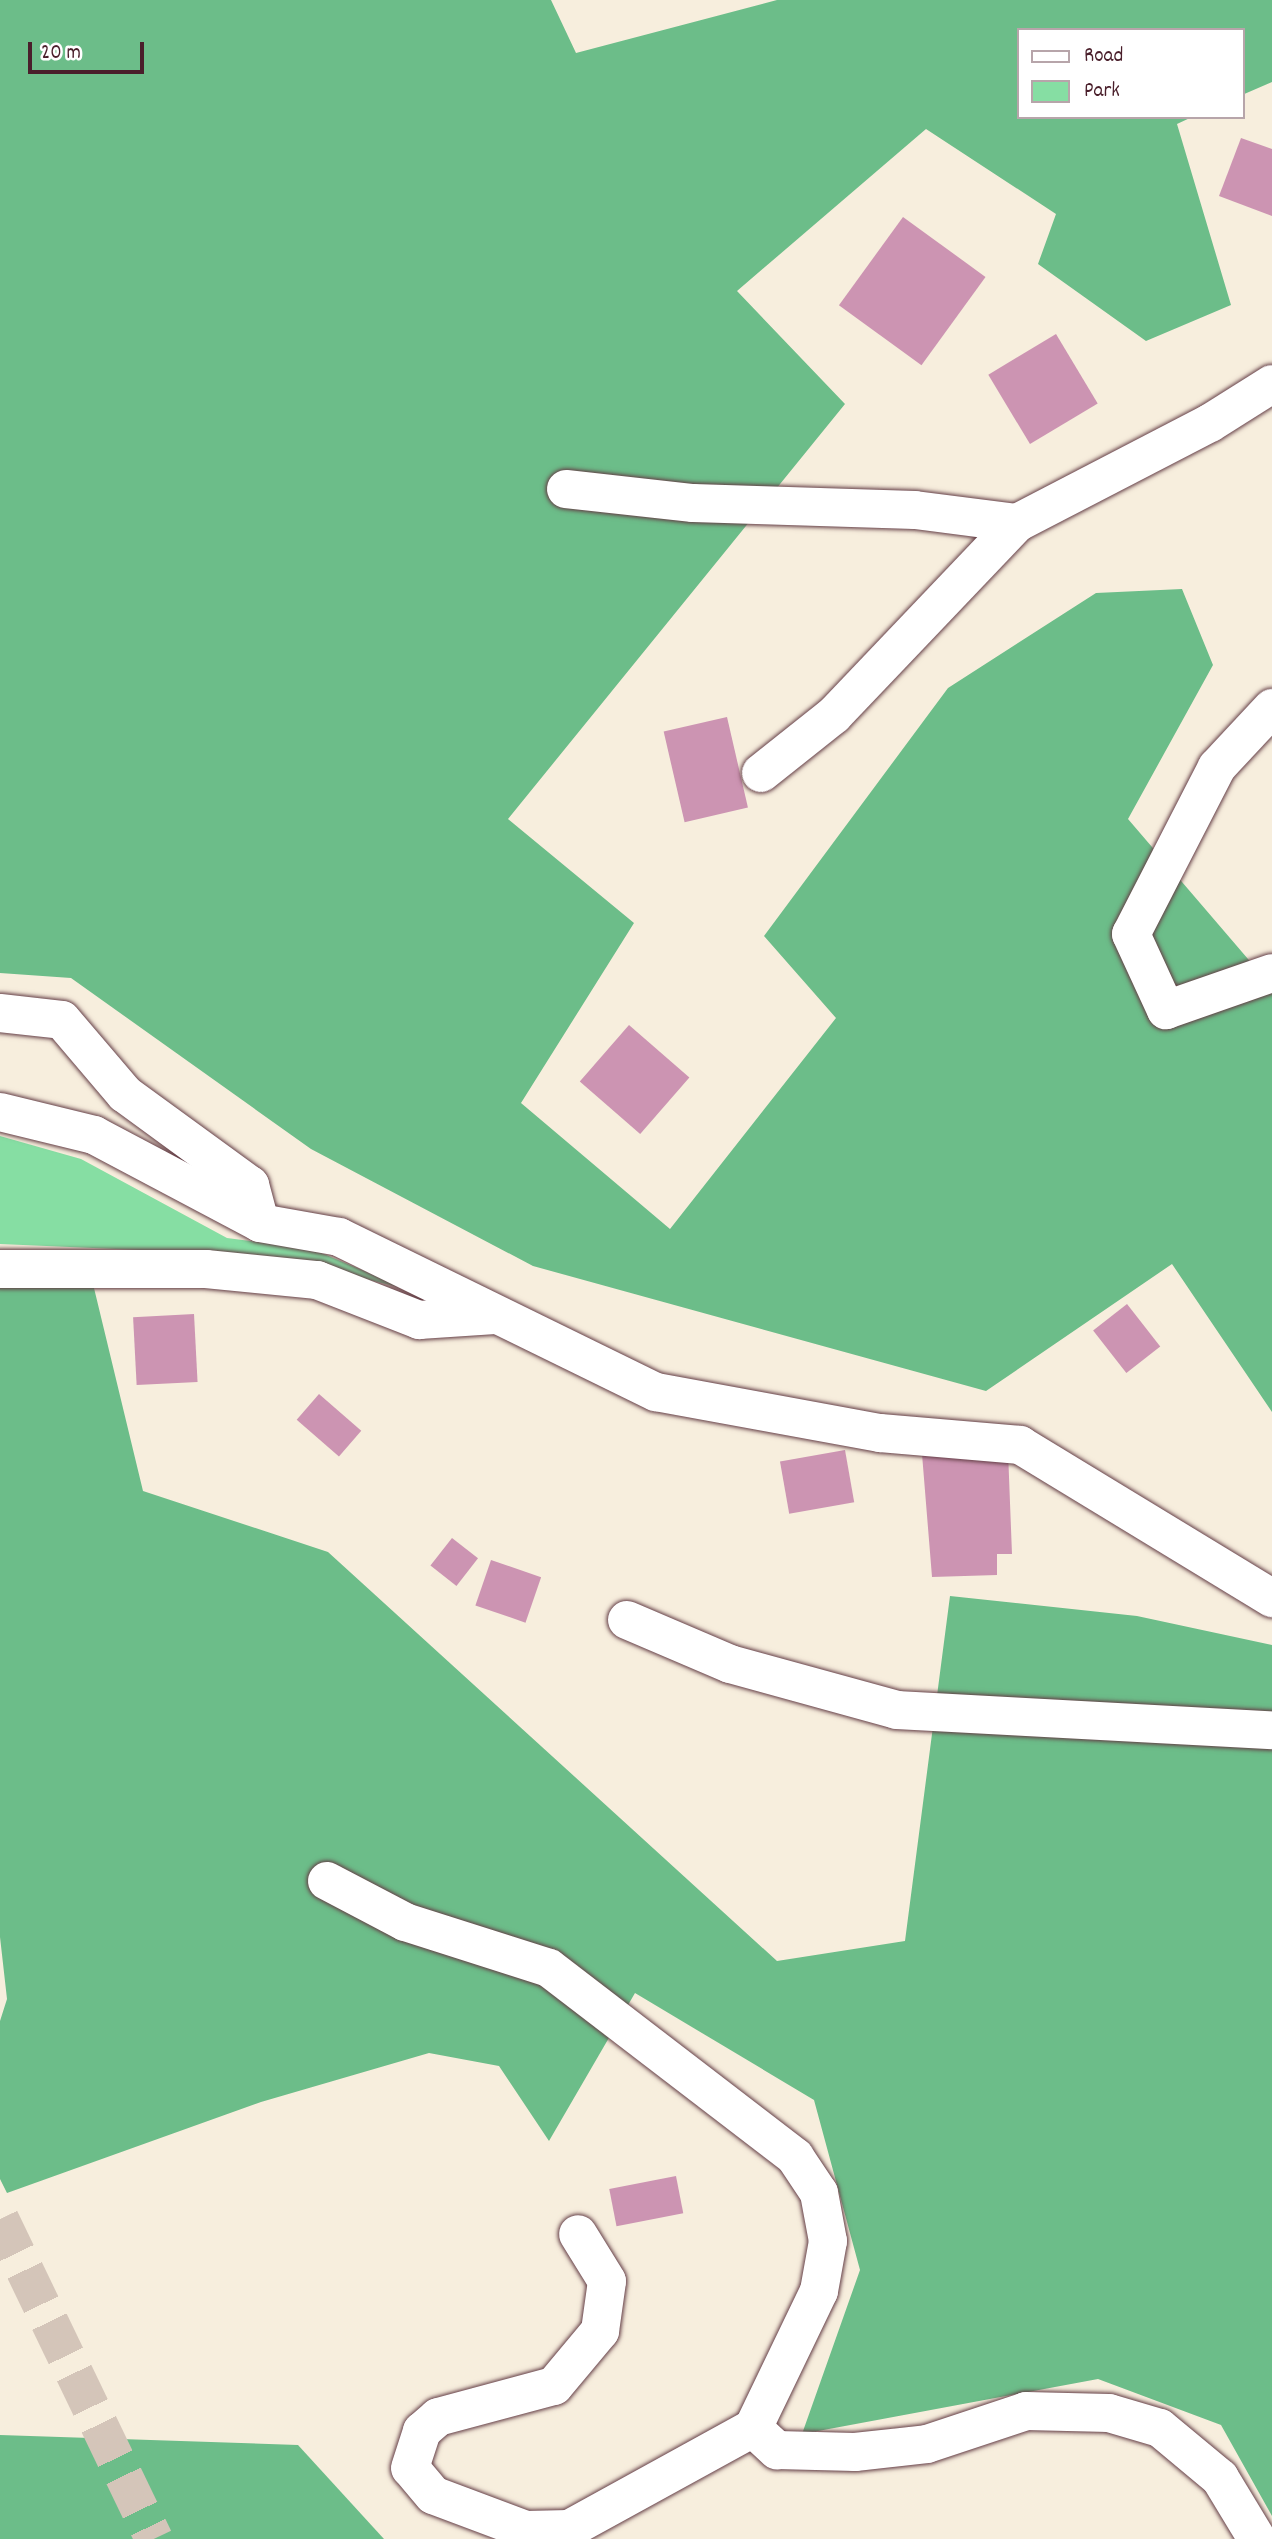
<!DOCTYPE html>
<html>
<head>
<meta charset="utf-8">
<style>
	body { margin:0 }
	#map { position:relative; width:1272px; height:2539px; overflow:hidden; background:#f7eedd; font-family:Dekko,sans-serif }
	div>[style] { position:absolute }
	.green>* { inset:0; background:#86dea3 }
	.forest>* { inset:0; background:#6cbd89 }
	.building>* { inset:0; background:#cc94b2; transform-origin:0 0 }
	.highway-tunnel>* { height:38px; margin-top:-19px; transform-origin:0; background:repeating-linear-gradient(90deg,#d4c5b9 0 38px,transparent 0 57px) }
	.roads { filter:drop-shadow(0 0 2px #643e46) drop-shadow(0 0 2px #643e46) }
	.minor>* { height:38px; margin:-19px; padding:0 19px; transform-origin:19px; border-radius:19px; background:#fff }
	span { translate:-50% -50%; white-space:nowrap; text-align:center; line-height:1.15; -webkit-text-stroke:5px #fff; paint-order:stroke }
	.legend { position:absolute; left:1017px; top:28px; width:228px; height:91px; box-sizing:border-box; background:#fff; border:2px solid #b7a5aa; margin:0; padding:9px 12px; list-style:none; font-size:21px; color:#4a1f2b }
	.legend li { display:flex; align-items:center; gap:14px; height:35px }
	.legend b { width:35px; border:2px solid #b7a5aa }
	.scale { position:absolute; left:28px; top:42px; width:116px; height:32px; box-sizing:border-box; border:4px solid #4a1f2b; border-top:0; padding-left:9px; font-size:21px; line-height:24px; white-space:nowrap; color:#4a1f2b; -webkit-text-stroke:5px #fff; paint-order:stroke }
</style>
</head>
<body>
<div id="map">
	<div class="green">
		<div style="clip-path:polygon(0 1136px,81px 1159px,227px 1238px,312px 1249px,407px 1289px,311px 1266px,209px 1253px,0 1244px)"></div>
	</div>
	<div class="forest">
		<div style="clip-path:polygon(0 0,551px 0,576px 53px,777px 0,1272px 0,1272px 82px,1242px 95px,1242px 30px,1018px 30px,1018px 117px,1192px 117px,1177px 124px,1231px 305px,1146px 341px,1038px 264px,1056px 214px,926px 129px,737px 291px,845px 404px,508px 819px,634px 923px,521px 1103px,670px 1229px,836px 1018px,764px 936px,948px 688px,1096px 593px,1182px 589px,1213px 665px,1128px 819px,1272px 987px,1272px 1412px,1172px 1264px,986px 1391px,533px 1266px,311px 1149px,71px 978px,0 973px)"></div>
		<div style="clip-path:polygon(0 1288px,94px 1288px,143px 1491px,328px 1552px,777px 1961px,905px 1941px,950px 1596px,1137px 1616px,1272px 1645px,1272px 2516px,1221px 2425px,1098px 2379px,802px 2434px,860px 2270px,814px 2100px,635px 1993px,549px 2141px,499px 2066px,429px 2053px,261px 2102px,7px 2193px,0 2179px,0 2021px,7px 1999px,0 1937px)"></div>
		<div style="clip-path:polygon(0 2435px,298px 2445px,384px 2539px,0 2539px)"></div>
	</div>
	<div class="building">
		<div style="clip-path:polygon(1241px 138px,1272px 149px,1272px 216px,1219px 196px)"></div>
		<div style="left:903px;top:217px;width:102px;height:109px;rotate:36deg"></div>
		<div style="left:1056px;top:334px;width:81px;height:79px;rotate:59deg"></div>
		<div style="left:727px;top:717px;width:93px;height:65px;rotate:77deg"></div>
		<div style="left:629px;top:1025px;width:80px;height:75px;rotate:41deg"></div>
		<div style="left:1127px;top:1304px;width:54px;height:43px;rotate:52deg"></div>
		<div style="left:194px;top:1314px;width:68px;height:61px;rotate:87deg"></div>
		<div style="left:319px;top:1394px;width:56px;height:34px;rotate:41deg"></div>
		<div style="left:845px;top:1450px;width:53px;height:66px;rotate:80deg"></div>
		<div style="clip-path:polygon(1008px 1451px,1012px 1554px,997px 1554px,997px 1575px,932px 1577px,922px 1454px)"></div>
		<div style="left:452px;top:1538px;width:33px;height:35px;rotate:38deg"></div>
		<div style="left:491px;top:1560px;width:53px;height:48px;rotate:19deg"></div>
		<div style="left:676px;top:2176px;width:38px;height:68px;rotate:79deg"></div>
	</div>
	<div class="highway-tunnel">
		<div style="left:0;top:2219px;width:355px;rotate:64.3deg"></div>
	</div>
	<div class="roads">
		<div class="minor">
			<div style="left:566px;top:489px;width:128px;rotate:6.3deg"></div>
			<div style="left:693px;top:503px;width:222px;rotate:1.8deg"></div>
			<div style="left:915px;top:510px;width:103px;rotate:7.3deg"></div>
			<div style="left:1272px;top:708px;width:81px;rotate:133deg"></div>
			<div style="left:1217px;top:767px;width:188px;rotate:117.2deg"></div>
			<div style="left:1131px;top:934px;width:84px;rotate:65.3deg"></div>
			<div style="left:1166px;top:1010px;width:112px;rotate:-19.2deg"></div>
			<div style="left:761px;top:773px;width:93px;rotate:-38.5deg"></div>
			<div style="left:834px;top:715px;width:265px;rotate:-46.4deg"></div>
			<div style="left:1017px;top:523px;width:217px;rotate:-27.4deg"></div>
			<div style="left:1210px;top:423px;width:73px;rotate:-32.2deg"></div>
			<div style="left:0;top:1013px;width:62px;rotate:6.4deg"></div>
			<div style="left:62px;top:1020px;width:97px;rotate:49.6deg"></div>
			<div style="left:125px;top:1094px;width:155px;rotate:36.1deg"></div>
			<div style="left:250px;top:1185px;width:39px;rotate:75deg"></div>
			<div style="left:0;top:1112px;width:97px;rotate:13.7deg"></div>
			<div style="left:94px;top:1135px;width:188px;rotate:27.9deg"></div>
			<div style="left:260px;top:1223px;width:80px;rotate:10deg"></div>
			<div style="left:339px;top:1237px;width:353px;rotate:26.1deg"></div>
			<div style="left:656px;top:1392px;width:228px;rotate:10.4deg"></div>
			<div style="left:880px;top:1433px;width:141px;rotate:4.9deg"></div>
			<div style="left:1020px;top:1445px;width:295px;rotate:31.3deg"></div>
			<div style="left:0;top:1269px;width:206px"></div>
			<div style="left:206px;top:1269px;width:112px;rotate:5.7deg"></div>
			<div style="left:317px;top:1280px;width:110px;rotate:21.4deg"></div>
			<div style="left:419px;top:1320px;width:76px;rotate:-3.8deg"></div>
			<div style="left:627px;top:1620px;width:112px;rotate:23.1deg"></div>
			<div style="left:730px;top:1664px;width:173px;rotate:15.4deg"></div>
			<div style="left:897px;top:1710px;width:376px;rotate:3.1deg"></div>
			<div style="left:327px;top:1881px;width:88px;rotate:27.7deg"></div>
			<div style="left:405px;top:1922px;width:151px;rotate:17.7deg"></div>
			<div style="left:549px;top:1968px;width:310px;rotate:37.5deg"></div>
			<div style="left:795px;top:2157px;width:43px;rotate:56.3deg"></div>
			<div style="left:819px;top:2193px;width:49px;rotate:79.4deg"></div>
			<div style="left:828px;top:2241px;width:51px;rotate:100.2deg"></div>
			<div style="left:819px;top:2291px;width:152px;rotate:115.7deg"></div>
			<div style="left:753px;top:2428px;width:210px;rotate:151.2deg"></div>
			<div style="left:569px;top:2529px;width:43px;rotate:178.7deg"></div>
			<div style="left:526px;top:2530px;width:99px;rotate:-159.4deg"></div>
			<div style="left:433px;top:2495px;width:35px;rotate:-130deg"></div>
			<div style="left:410px;top:2468px;width:39px;rotate:-72deg"></div>
			<div style="left:422px;top:2431px;width:21px;rotate:-41deg"></div>
			<div style="left:438px;top:2417px;width:120px;rotate:-15deg"></div>
			<div style="left:554px;top:2386px;width:72px;rotate:-50.1deg"></div>
			<div style="left:600px;top:2331px;width:50px;rotate:-82deg"></div>
			<div style="left:607px;top:2281px;width:55px;rotate:-121.7deg"></div>
			<div style="left:753px;top:2428px;width:33px;rotate:43deg"></div>
			<div style="left:777px;top:2450px;width:78px;rotate:1.5deg"></div>
			<div style="left:855px;top:2452px;width:72px;rotate:-6.3deg"></div>
			<div style="left:927px;top:2444px;width:104px;rotate:-18.4deg"></div>
			<div style="left:1026px;top:2411px;width:83px;rotate:1.4deg"></div>
			<div style="left:1109px;top:2413px;width:53px;rotate:16.4deg"></div>
			<div style="left:1160px;top:2428px;width:78px;rotate:39.8deg"></div>
			<div style="left:1220px;top:2478px;width:71px;rotate:58.8deg"></div>
		</div>
	</div>
	<ul class="legend">
	<li><b style="height:9px;background:#fff"></b>Road</li>
	<li><b style="height:19px;background:#86dea3"></b>Park</li>
	</ul>
	<div class="scale">20 m</div>
</div>
</body>
</html>
